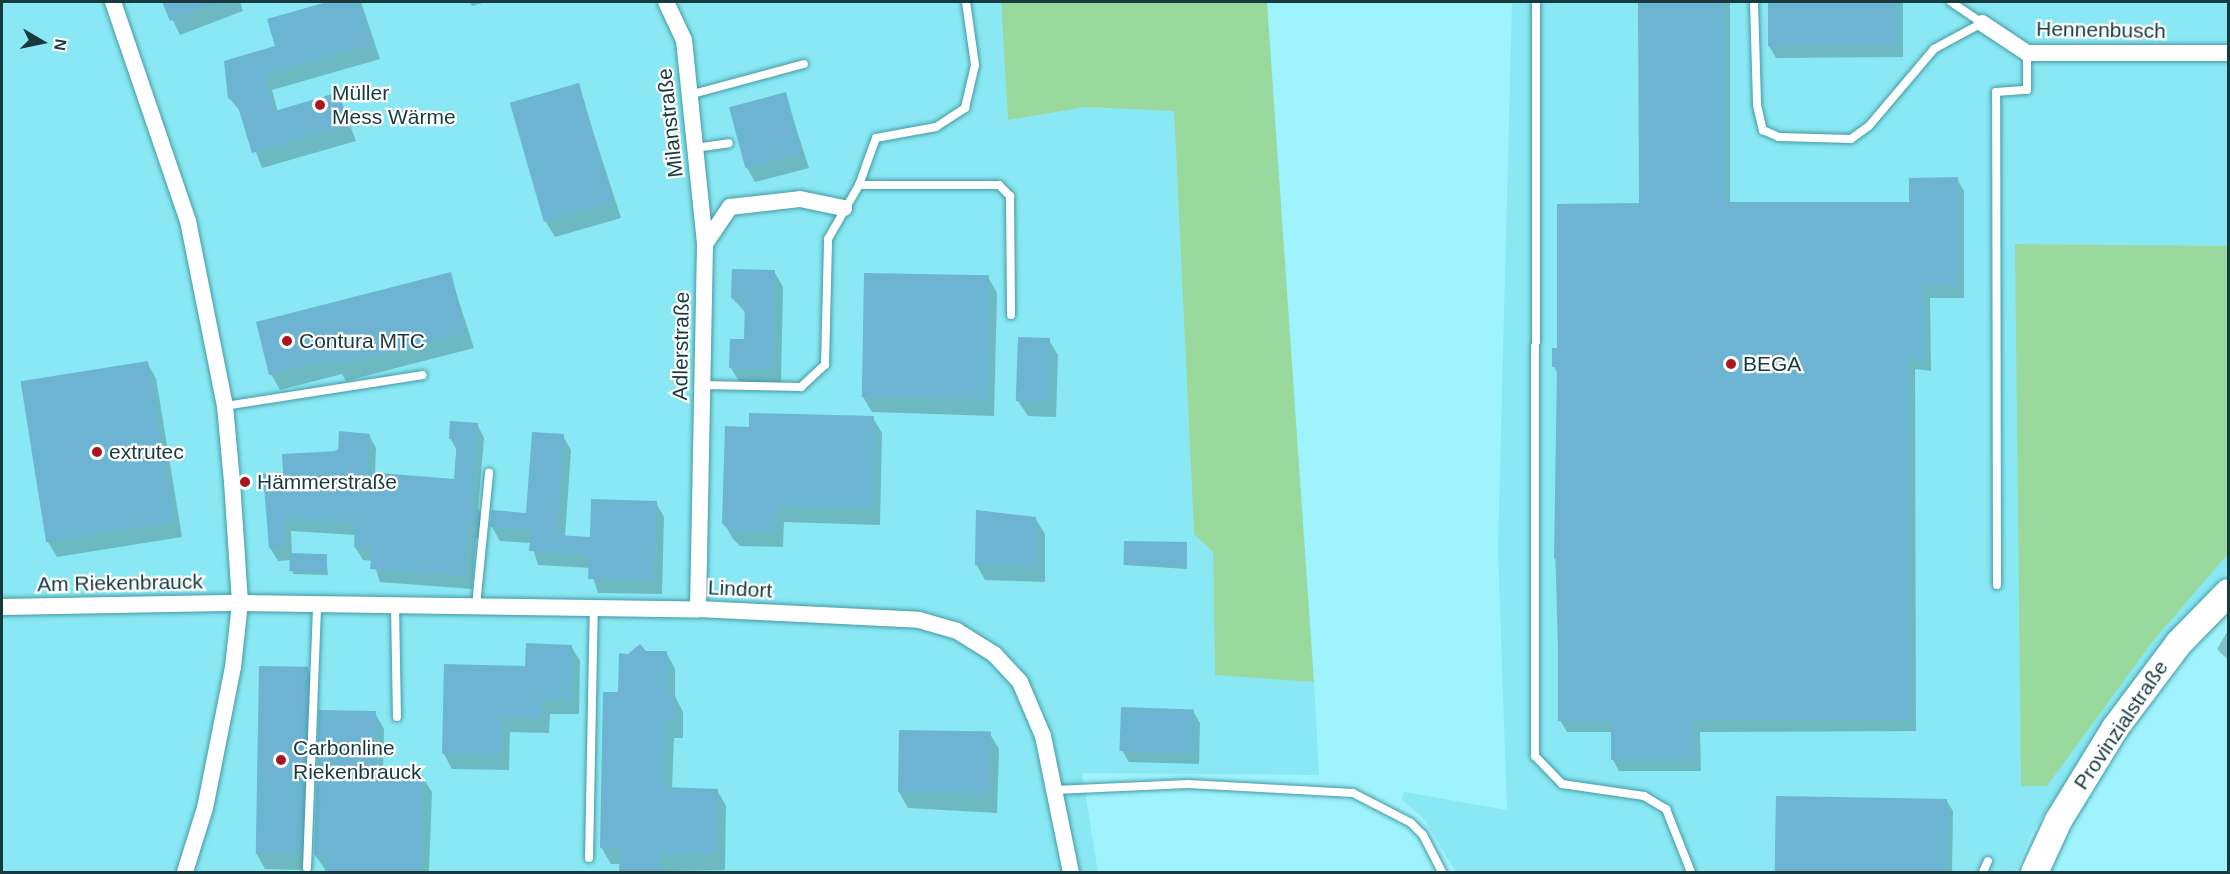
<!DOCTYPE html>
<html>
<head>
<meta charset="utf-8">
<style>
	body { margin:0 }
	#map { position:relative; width:2230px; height:874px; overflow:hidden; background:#9ff3fd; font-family:Helvetica,sans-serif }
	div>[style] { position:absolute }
	.built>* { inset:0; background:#89e8f3 }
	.green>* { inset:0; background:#9ad99d }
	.shadow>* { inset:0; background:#0003 }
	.building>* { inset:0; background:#6cb4d1; transform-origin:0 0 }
	.roads { filter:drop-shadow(0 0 2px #449aa4) drop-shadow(0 0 2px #449aa4) }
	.lane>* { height:8px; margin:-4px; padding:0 4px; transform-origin:4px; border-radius:4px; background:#fff }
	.street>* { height:16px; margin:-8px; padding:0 8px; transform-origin:8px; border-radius:8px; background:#fff }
	.primary>* { height:27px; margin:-13.5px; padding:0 13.5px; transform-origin:13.5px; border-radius:13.5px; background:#fff }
	.dots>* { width:16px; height:16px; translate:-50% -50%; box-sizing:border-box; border:3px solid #fff; border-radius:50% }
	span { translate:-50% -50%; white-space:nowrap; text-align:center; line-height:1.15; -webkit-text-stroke:4.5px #fff; paint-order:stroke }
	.street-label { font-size:21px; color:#173a3e }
	.poi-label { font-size:21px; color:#173a3e }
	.left { translate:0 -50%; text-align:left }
	.frame { position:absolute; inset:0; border:3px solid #173a3e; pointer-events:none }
	.north { position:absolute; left:12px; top:12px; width:60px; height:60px; -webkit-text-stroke:4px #fff; paint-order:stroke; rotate:99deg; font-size:16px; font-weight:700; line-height:24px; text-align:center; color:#173a3e }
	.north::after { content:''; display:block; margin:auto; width:21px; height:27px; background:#173a3e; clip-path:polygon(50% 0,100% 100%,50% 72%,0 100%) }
</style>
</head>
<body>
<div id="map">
	<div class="built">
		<div style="clip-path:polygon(2px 2px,1001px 2px,1008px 120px,1086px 107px,1174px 110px,1194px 534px,1213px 552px,1215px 674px,1314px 682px,1319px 775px,1082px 773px,1098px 872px,2px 872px)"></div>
		<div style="clip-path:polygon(1512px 2px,2228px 2px,2228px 573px,2169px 638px,2089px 747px,2031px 834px,2016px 872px,1456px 872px,1424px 819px,1402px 800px,1404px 792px,1507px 810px,1498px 549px)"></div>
	</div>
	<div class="green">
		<div style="clip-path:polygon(1001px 2px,1267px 2px,1314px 682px,1215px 675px,1213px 552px,1194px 534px,1174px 111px,1086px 107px,1008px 120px)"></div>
		<div style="clip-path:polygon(2015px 244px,2228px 246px,2228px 554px,2153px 641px,2047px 786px,2021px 786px)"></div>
	</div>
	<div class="shadow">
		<div style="clip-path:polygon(164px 2px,240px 2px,243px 11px,180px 35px)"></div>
		<div style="clip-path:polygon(333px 2px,361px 2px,380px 59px,272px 90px,278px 112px,338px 94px,356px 141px,262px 168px,241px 112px,229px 98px,277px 47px,269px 20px)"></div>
		<div style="clip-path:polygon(470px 2px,486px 2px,472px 6px)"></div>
		<div style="clip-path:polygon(1640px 2px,1730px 2px,1730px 204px,1911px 204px,1957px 179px,1964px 191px,1964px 298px,1930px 298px,1931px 371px,1915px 369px,1916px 731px,1700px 732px,1701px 771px,1619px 771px,1613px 760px,1613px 732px,1567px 732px,1560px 720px,1555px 543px,1559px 376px,1554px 367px,1641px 204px)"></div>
		<div style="clip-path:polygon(1769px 2px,1903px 2px,1903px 57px,1776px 58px,1769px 46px)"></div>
		<div style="clip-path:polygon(578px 85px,621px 218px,555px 237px,546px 222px)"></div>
		<div style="clip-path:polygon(785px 94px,809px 168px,755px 182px,746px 166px)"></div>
		<div style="clip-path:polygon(774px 271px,783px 287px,781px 384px,740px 383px,731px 368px,745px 341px,746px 313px,732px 298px)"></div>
		<div style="clip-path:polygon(450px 274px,474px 348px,346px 381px,342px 374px,280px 390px,271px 374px)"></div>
		<div style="clip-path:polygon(988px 277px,997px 293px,994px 416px,872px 412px,863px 397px)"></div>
		<div style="clip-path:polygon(1049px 340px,1058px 355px,1056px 417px,1028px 416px,1018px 401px)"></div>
		<div style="clip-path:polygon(147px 363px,156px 378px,182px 537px,57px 557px,48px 542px)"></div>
		<div style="clip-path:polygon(873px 418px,882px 433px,880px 525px,784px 522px,783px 547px,740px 546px,733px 539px,724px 523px,751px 428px)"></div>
		<div style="clip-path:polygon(477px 424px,484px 438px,478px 510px,486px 523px,484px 539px,476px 538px,472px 589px,380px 582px,373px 561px,363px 560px,355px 547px,356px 535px,291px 531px,292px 554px,326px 555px,328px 575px,293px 574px,291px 560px,278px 561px,270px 548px,265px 475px,285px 474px,369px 435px,376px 448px,375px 474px,455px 480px,457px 450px,450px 438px)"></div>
		<div style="clip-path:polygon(563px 436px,571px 450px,565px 537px,591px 539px,656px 503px,664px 517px,662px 594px,598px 593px,590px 568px,538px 565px,531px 543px,500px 541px,492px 527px,527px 514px)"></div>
		<div style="clip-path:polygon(1035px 518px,1045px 534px,1045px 582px,985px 580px,976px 564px)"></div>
		<div style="clip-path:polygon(1186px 544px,1187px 569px,1125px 565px)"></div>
		<div style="clip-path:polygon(2227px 632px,2228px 632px,2228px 660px,2217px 649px)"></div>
		<div style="clip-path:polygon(571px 646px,580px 661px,579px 714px,550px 714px,549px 733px,510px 732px,509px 770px,452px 769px,444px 754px,527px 667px)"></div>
		<div style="clip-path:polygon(666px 652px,675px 669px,675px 696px,683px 712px,683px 738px,674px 738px,672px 789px,717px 790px,726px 806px,725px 870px,620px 872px,621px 864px,611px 864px,601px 847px,629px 655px)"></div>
		<div style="clip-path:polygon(307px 668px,316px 684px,309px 870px,265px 869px,256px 853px)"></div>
		<div style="clip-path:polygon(1193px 711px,1200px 723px,1199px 764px,1129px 762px,1122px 750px)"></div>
		<div style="clip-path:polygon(375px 713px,384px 729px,383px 775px,422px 776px,432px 792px,429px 872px,327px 872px,315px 855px)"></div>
		<div style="clip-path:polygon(990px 734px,999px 749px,997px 813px,908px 808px,899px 792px)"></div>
		<div style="clip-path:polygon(1946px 800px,1953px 811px,1952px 872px,1777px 872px)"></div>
	</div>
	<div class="building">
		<div style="clip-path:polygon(162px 2px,215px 2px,216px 3px,170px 21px)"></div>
		<div style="clip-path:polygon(327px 2px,360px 2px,373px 44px,264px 75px,275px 111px,339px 92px,349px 125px,252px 153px,235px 97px,228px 99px,224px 61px,275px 46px,267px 19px)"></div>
		<div style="clip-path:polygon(1638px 2px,1724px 2px,1724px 202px,1909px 202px,1909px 178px,1958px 177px,1958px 286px,1924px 286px,1925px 360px,1909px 357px,1910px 720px,1694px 720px,1695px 759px,1611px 760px,1611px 721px,1558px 721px,1558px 558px,1554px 559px,1557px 367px,1552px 367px,1552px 348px,1557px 348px,1557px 204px,1639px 203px)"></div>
		<div style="left:1768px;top:2px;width:129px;height:44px"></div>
		<div style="left:579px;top:83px;width:124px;height:72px;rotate:74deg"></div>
		<div style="left:786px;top:92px;width:63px;height:59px;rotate:75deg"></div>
		<div style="clip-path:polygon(732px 269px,775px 270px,772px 369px,729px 368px,730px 339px,744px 339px,745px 298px,731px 298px)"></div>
		<div style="clip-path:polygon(451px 272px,466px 332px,336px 366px,334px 358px,269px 375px,256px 322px)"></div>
		<div style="left:864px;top:273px;width:125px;height:124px;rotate:1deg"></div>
		<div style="left:1018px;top:337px;width:32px;height:64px;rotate:2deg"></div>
		<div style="left:148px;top:361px;width:163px;height:129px;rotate:81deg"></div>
		<div style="clip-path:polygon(749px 413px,874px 416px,872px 509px,775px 507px,775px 532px,730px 531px,722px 523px,725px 426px,749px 427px)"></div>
		<div style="clip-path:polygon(450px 421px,478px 423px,470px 508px,479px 509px,477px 526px,469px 526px,465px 576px,370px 569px,372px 549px,354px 547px,355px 523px,284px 518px,286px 547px,269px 548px,263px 474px,283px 472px,282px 454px,338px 451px,339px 431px,370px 434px,367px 472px,454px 479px,457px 439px,449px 439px)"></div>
		<div style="clip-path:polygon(532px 432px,564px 434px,557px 535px,590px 537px,591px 499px,657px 501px,654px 580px,588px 579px,589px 555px,529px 551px,531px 530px,490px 527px,492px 510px,526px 513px)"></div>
		<div style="clip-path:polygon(976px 510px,1036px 517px,1037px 567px,975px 565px)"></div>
		<div style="left:1124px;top:541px;width:63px;height:24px;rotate:1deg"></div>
		<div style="left:290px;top:553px;width:37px;height:18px;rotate:2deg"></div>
		<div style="clip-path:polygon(526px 643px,572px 645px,571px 699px,541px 699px,541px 718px,502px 717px,501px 755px,442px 754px,444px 664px,525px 666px)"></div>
		<div style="clip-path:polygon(640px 644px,646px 651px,667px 651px,666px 694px,675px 694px,674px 722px,665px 722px,663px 787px,718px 789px,716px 854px,662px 853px,659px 873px,619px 873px,620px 848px,600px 848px,603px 692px,618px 692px,619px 653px,628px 654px)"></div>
		<div style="left:259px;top:666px;width:49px;height:188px;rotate:1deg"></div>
		<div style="left:1121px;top:707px;width:73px;height:44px;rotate:2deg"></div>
		<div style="clip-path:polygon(319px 710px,376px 711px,375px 773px,423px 775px,421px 873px,325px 873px,326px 856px,314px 855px)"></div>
		<div style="left:899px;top:730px;width:92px;height:62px;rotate:1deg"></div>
		<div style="left:1776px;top:796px;width:171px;height:77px;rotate:1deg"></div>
	</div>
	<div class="roads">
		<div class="lane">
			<div style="left:1536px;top:2px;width:754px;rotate:90.08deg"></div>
			<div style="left:1535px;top:756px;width:39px;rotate:46deg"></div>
			<div style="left:1562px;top:784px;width:83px;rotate:8.3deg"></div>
			<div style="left:1644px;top:796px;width:26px;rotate:31deg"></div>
			<div style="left:1666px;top:809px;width:68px;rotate:68.4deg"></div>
			<div style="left:1754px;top:2px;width:103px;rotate:88.3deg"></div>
			<div style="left:1757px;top:105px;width:26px;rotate:77deg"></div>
			<div style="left:1763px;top:130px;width:17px;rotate:24deg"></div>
			<div style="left:1779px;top:137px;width:72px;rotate:1.6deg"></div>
			<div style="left:1851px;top:139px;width:22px;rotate:-36deg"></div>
			<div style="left:1869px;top:126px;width:101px;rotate:-49.8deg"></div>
			<div style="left:1934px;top:49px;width:55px;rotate:-28.4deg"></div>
			<div style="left:1951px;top:2px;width:37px;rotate:34deg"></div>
			<div style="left:689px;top:95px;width:119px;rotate:-15.1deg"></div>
			<div style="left:695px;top:148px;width:34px;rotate:-8deg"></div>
			<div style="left:859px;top:185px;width:140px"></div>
			<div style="left:999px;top:185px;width:16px;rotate:45deg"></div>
			<div style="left:1010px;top:196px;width:119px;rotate:89.5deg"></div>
			<div style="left:702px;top:385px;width:99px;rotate:1.2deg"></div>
			<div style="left:801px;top:387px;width:33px;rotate:-43deg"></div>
			<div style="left:825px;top:365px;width:126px;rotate:-88.6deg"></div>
			<div style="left:828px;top:239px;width:62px;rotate:-60.1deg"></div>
			<div style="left:859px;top:185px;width:50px;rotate:-70.1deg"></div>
			<div style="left:876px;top:138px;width:61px;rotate:-10.4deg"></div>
			<div style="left:936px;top:127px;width:35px;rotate:-33deg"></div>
			<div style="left:965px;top:108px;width:44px;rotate:-76.9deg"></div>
			<div style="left:975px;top:65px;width:64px;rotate:-98.1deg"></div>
			<div style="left:225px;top:406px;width:200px;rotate:-8.9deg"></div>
			<div style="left:1997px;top:585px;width:493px;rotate:-90.1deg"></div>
			<div style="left:1996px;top:92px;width:31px;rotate:-4deg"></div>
			<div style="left:2027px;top:90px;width:37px;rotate:-90deg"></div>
			<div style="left:395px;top:605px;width:112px;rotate:89deg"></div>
			<div style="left:476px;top:606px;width:134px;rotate:-84.4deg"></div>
			<div style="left:1055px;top:790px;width:133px;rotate:-2.6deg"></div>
			<div style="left:1188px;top:784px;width:165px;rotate:3.1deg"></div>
			<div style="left:1353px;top:793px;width:65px;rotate:27.3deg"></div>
			<div style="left:1411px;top:823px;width:17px;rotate:45deg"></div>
			<div style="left:1423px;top:835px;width:42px;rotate:62.8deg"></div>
			<div style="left:589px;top:858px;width:250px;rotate:-88.9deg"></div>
			<div style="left:307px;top:868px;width:264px;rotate:-87.8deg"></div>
			<div style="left:1983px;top:872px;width:12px;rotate:-66deg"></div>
		</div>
		<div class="street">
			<div style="left:113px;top:2px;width:231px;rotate:71.1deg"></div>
			<div style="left:188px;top:221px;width:189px;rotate:78.7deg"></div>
			<div style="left:225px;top:406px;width:76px;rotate:84.7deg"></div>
			<div style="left:232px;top:482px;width:121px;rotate:86.2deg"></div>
			<div style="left:240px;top:603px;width:64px;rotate:96.2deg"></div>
			<div style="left:233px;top:667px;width:144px;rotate:101.2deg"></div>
			<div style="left:205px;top:808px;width:67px;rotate:107.4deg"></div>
			<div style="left:666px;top:2px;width:42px;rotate:64.7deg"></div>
			<div style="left:684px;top:40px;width:205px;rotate:84.1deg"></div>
			<div style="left:1982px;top:23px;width:54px;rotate:33.7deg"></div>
			<div style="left:2027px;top:53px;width:201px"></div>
			<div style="left:2px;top:607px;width:238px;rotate:-1deg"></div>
			<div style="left:240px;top:603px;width:458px;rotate:0.8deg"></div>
			<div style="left:698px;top:609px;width:221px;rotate:2.8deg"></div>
			<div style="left:919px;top:620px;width:40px;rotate:16deg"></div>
			<div style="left:957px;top:631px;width:44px;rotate:31.9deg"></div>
			<div style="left:994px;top:654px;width:38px;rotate:47deg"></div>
			<div style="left:1020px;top:682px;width:59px;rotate:66.9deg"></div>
			<div style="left:1043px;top:736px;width:139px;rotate:78.4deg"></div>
			<div style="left:698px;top:609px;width:365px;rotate:-88.9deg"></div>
			<div style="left:705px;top:244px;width:45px;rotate:-56deg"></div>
			<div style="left:730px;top:207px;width:70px;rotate:-6.5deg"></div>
			<div style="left:800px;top:199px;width:45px;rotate:11.6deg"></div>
		</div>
		<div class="primary">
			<div style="left:2034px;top:872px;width:57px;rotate:-65.2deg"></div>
			<div style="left:2058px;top:820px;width:109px;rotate:-58.5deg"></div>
			<div style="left:2115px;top:727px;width:105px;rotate:-53.1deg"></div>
			<div style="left:2178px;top:643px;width:71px;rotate:-45.6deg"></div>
		</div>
	</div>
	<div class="dots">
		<div style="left:320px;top:105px;background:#aa161e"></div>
		<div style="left:287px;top:341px;background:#aa161e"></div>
		<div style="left:1731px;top:364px;background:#aa161e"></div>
		<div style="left:97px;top:452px;background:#aa161e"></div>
		<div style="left:245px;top:482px;background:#aa161e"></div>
		<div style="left:281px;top:760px;background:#aa161e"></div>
	</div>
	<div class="street-label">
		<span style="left:2101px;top:30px;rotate:1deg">Hennenbusch</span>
		<span style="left:670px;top:123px;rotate:-96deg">Milanstraße</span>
		<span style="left:681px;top:346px;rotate:-89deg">Adlerstraße</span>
		<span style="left:120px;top:583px;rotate:-1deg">Am Riekenbrauck</span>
		<span style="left:740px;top:589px;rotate:3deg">Lindort</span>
		<span style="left:2121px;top:725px;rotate:-56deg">Provinzialstraße</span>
	</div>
	<div class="poi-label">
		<span class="left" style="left:332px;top:105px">Müller<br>Mess Wärme</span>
		<span class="left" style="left:299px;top:341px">Contura MTC</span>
		<span class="left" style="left:1743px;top:364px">BEGA</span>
		<span class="left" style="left:109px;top:452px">extrutec</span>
		<span class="left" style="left:257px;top:482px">Hämmerstraße</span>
		<span class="left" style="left:293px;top:760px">Carbonline<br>Riekenbrauck</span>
	</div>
	<div class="frame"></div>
	<div class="north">N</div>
</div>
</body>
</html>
